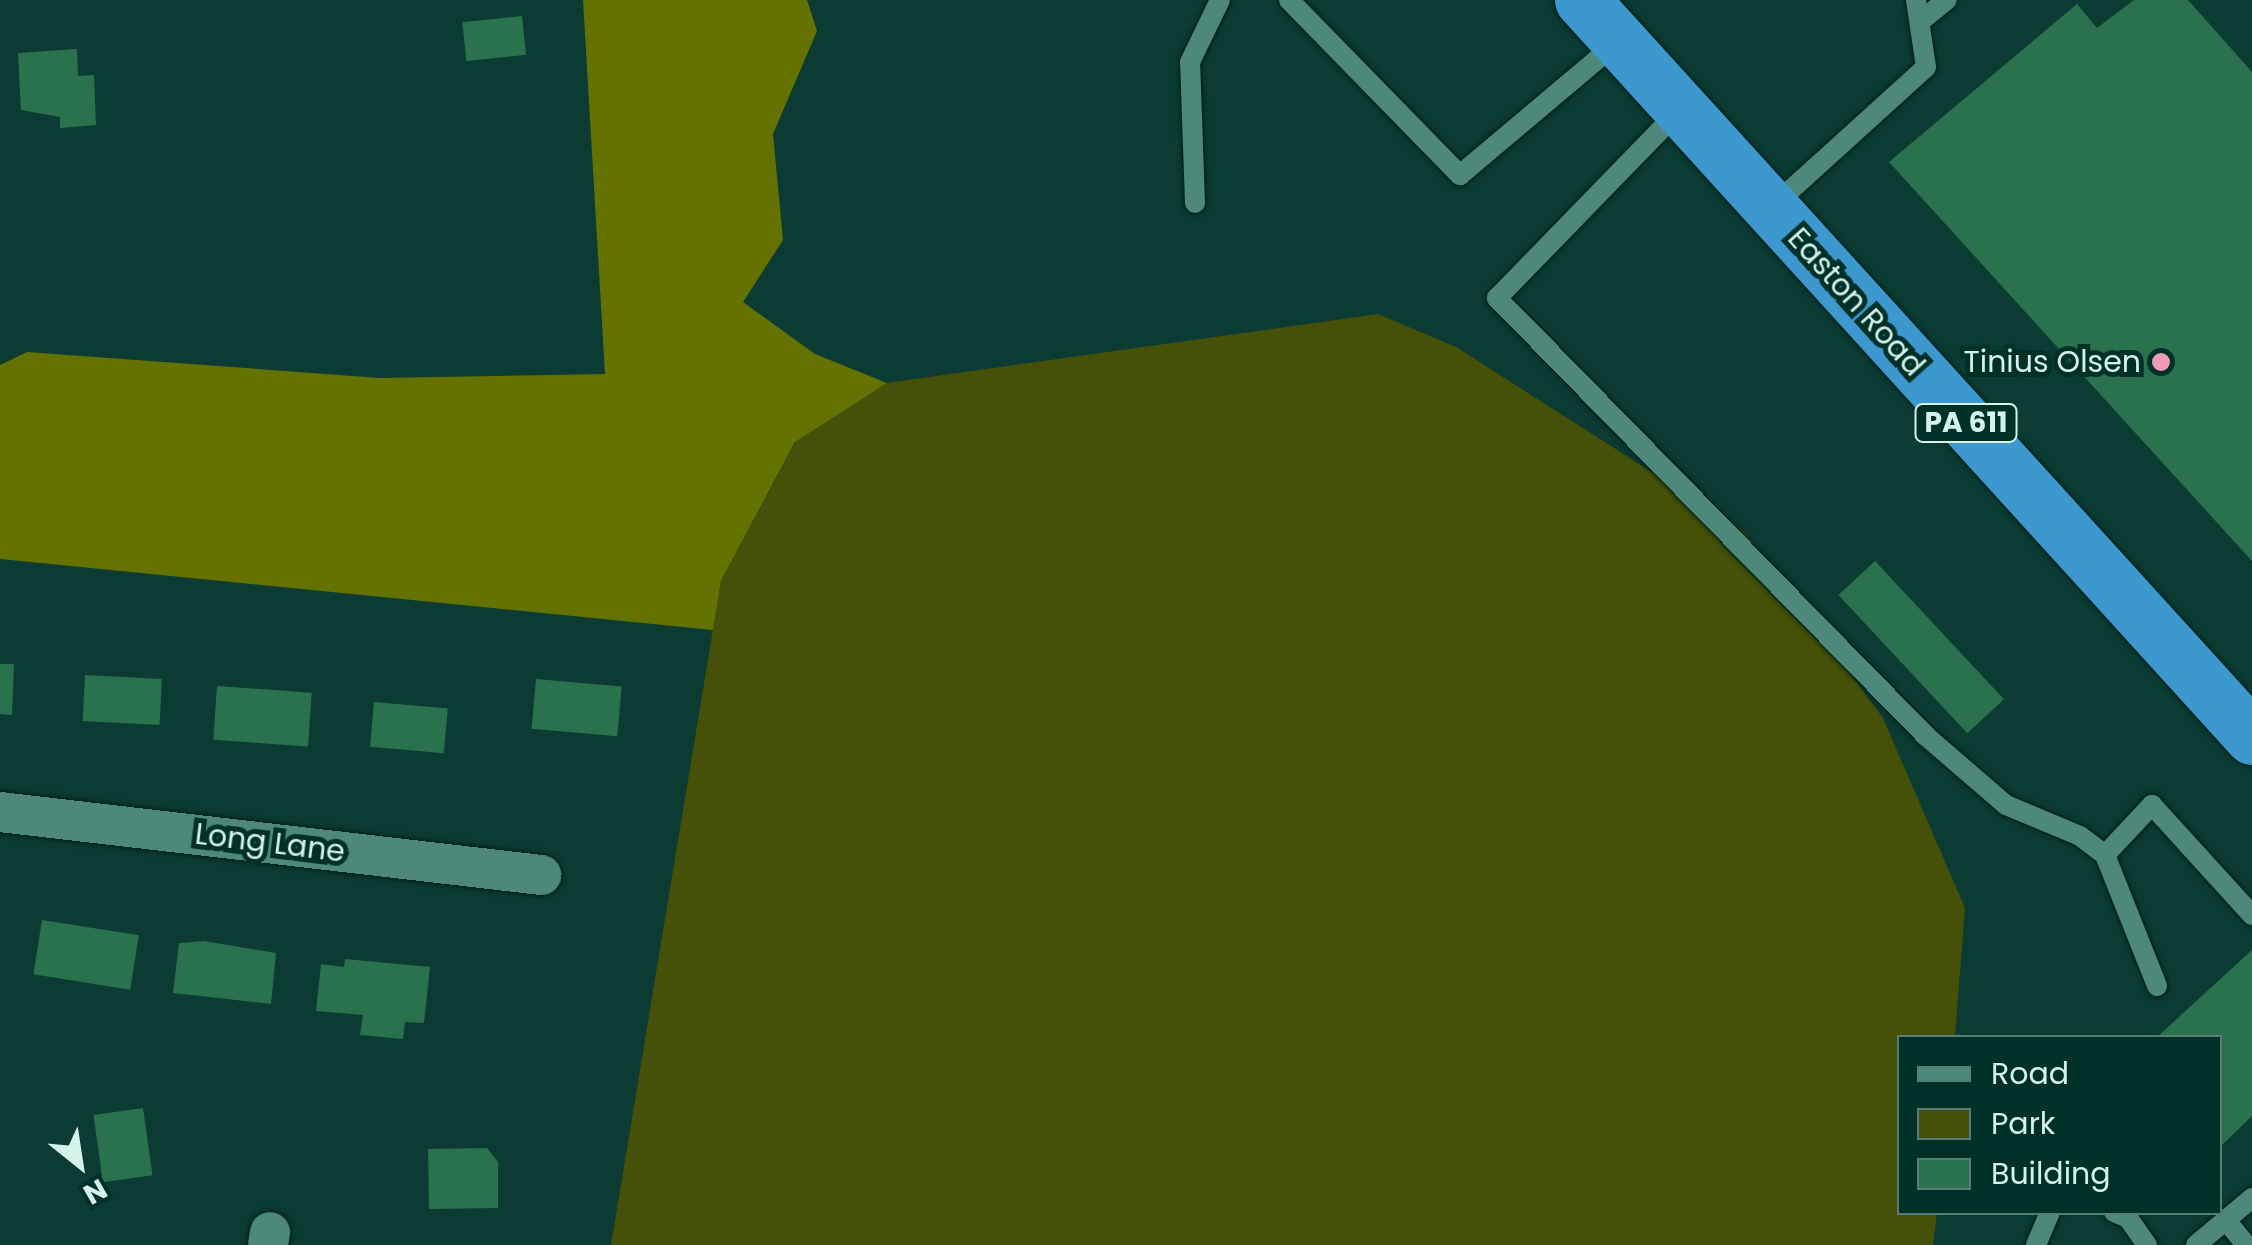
<!DOCTYPE html>
<html>
<head>
<meta charset="utf-8">
<style>
	body { margin:0 }
	#map { position:relative; width:2252px; height:1245px; overflow:hidden; background:#0c3b33; font-family:Poppins,sans-serif }
	div>[style] { position:absolute }
	.green>* { inset:0; background:#455008 }
	.forest>* { inset:0; background:#637200 }
	.building>* { inset:0; background:#2a714e; transform-origin:0 0 }
	.roads { filter:drop-shadow(0 0 2px #01201b) drop-shadow(0 0 2px #01201b) }
	.lane>* { height:20px; margin:-10px; padding:0 10px; transform-origin:10px; border-radius:10px; background:#4e887b }
	.street>* { height:40px; margin:-20px; padding:0 20px; transform-origin:20px; border-radius:20px; background:#4e887b }
	.highway>* { height:55px; margin:-27.5px; padding:0 27.5px; transform-origin:27.5px; border-radius:27.5px; background:#3d98cd }
	.dots>* { width:28px; height:28px; translate:-50% -50%; box-sizing:border-box; border:5px solid #003129; border-radius:50% }
	span { translate:-50% -50%; white-space:nowrap; text-align:center; line-height:1.15; -webkit-text-stroke:10px #003129; paint-order:stroke }
	.shield-label span { padding:2px 8px; background:#003129; border:2px solid; border-radius:8px; -webkit-text-stroke-width:0 }
	.shield-label { font-size:28px; color:#d4f1ea; font-weight:700 }
	.street-label { font-size:30px; color:#d4f1ea }
	.poi-label { font-size:30px; color:#d4f1ea }
	.right { translate:-100% -50%; text-align:right }
	.legend { position:absolute; left:1897px; top:1035px; width:325px; height:180px; box-sizing:border-box; background:#003129; border:2px solid #557e76; margin:0; padding:12px 18px; list-style:none; font-size:30px; color:#d4f1ea }
	.legend li { display:flex; align-items:center; gap:20px; height:50px }
	.legend b { width:50px; border:2px solid #557e76 }
	.north { position:absolute; left:30px; top:1115px; width:100px; height:100px; -webkit-text-stroke:8px #003129; paint-order:stroke; rotate:150deg; font-size:28px; font-weight:700; line-height:40px; text-align:center; color:#d4f1ea }
	.north::after { content:''; display:block; margin:auto; width:35px; height:45px; background:#d4f1ea; clip-path:polygon(50% 0,100% 100%,50% 72%,0 100%) }
</style>
</head>
<body>
<div id="map">
	<div class="green">
		<div style="clip-path:polygon(1378px 314px,1456px 347px,1744px 531px,1883px 718px,1965px 908px,1955px 1037px,1900px 1038px,1900px 1212px,1937px 1213px,1933px 1245px,611px 1245px,721px 581px,796px 441px,887px 383px)"></div>
	</div>
	<div class="forest">
		<div style="clip-path:polygon(583px 0,807px 0,817px 31px,773px 134px,783px 240px,743px 302px,815px 354px,887px 383px,795px 442px,721px 581px,713px 630px,0 559px,0 365px,27px 352px,380px 378px,605px 374px)"></div>
	</div>
	<div class="building">
		<div style="clip-path:polygon(2134px 0,2188px 0,2252px 72px,2252px 561px,1889px 162px,2077px 4px,2097px 28px)"></div>
		<div style="left:522px;top:16px;width:39px;height:60px;rotate:84deg"></div>
		<div style="clip-path:polygon(77px 49px,78px 76px,94px 75px,96px 125px,60px 128px,60px 117px,21px 110px,18px 53px)"></div>
		<div style="left:1875px;top:561px;width:189px;height:50px;rotate:47deg"></div>
		<div style="clip-path:polygon(0 664px,14px 664px,12px 715px,0 714px)"></div>
		<div style="left:85px;top:675px;width:77px;height:46px;rotate:3deg"></div>
		<div style="left:536px;top:679px;width:86px;height:50px;rotate:5deg"></div>
		<div style="left:217px;top:686px;width:95px;height:54px;rotate:4deg"></div>
		<div style="left:374px;top:702px;width:74px;height:45px;rotate:5deg"></div>
		<div style="left:42px;top:920px;width:98px;height:55px;rotate:9deg"></div>
		<div style="clip-path:polygon(204px 941px,276px 953px,271px 1004px,173px 993px,179px 943px)"></div>
		<div style="clip-path:polygon(2252px 950px,2252px 1116px,2220px 1147px,2220px 1038px,2156px 1038px)"></div>
		<div style="clip-path:polygon(345px 959px,430px 967px,424px 1023px,405px 1022px,403px 1039px,360px 1035px,363px 1015px,316px 1011px,321px 964px,344px 967px)"></div>
		<div style="left:143px;top:1108px;width:68px;height:50px;rotate:82deg"></div>
		<div style="clip-path:polygon(487px 1148px,498px 1162px,498px 1208px,429px 1209px,428px 1149px)"></div>
	</div>
	<div class="roads">
		<div class="lane">
			<div style="left:1289px;top:0;width:245px;rotate:45.7deg"></div>
			<div style="left:1460px;top:175px;width:205px;rotate:-40.1deg"></div>
			<div style="left:1922px;top:20px;width:32px;rotate:-39deg"></div>
			<div style="left:1679px;top:111px;width:261px;rotate:134.2deg"></div>
			<div style="left:1497px;top:298px;width:613px;rotate:45.59deg"></div>
			<div style="left:1926px;top:736px;width:106px;rotate:40.8deg"></div>
			<div style="left:2006px;top:805px;width:80px;rotate:22.7deg"></div>
			<div style="left:2080px;top:836px;width:31px;rotate:37deg"></div>
			<div style="left:2105px;top:855px;width:69px;rotate:-46.8deg"></div>
			<div style="left:2152px;top:805px;width:149px;rotate:47.7deg"></div>
			<div style="left:1195px;top:203px;width:141px;rotate:-92deg"></div>
			<div style="left:1190px;top:62px;width:69px;rotate:-64.2deg"></div>
			<div style="left:1774px;top:205px;width:205px;rotate:-42.2deg"></div>
			<div style="left:1926px;top:67px;width:68px;rotate:-98.5deg"></div>
			<div style="left:2105px;top:855px;width:141px;rotate:68.3deg"></div>
			<div style="left:2114px;top:1212px;width:15px;rotate:23deg"></div>
			<div style="left:2128px;top:1218px;width:33px;rotate:55deg"></div>
			<div style="left:2225px;top:1219px;width:33px;rotate:51deg"></div>
			<div style="left:2036px;top:1245px;width:36px;rotate:-67deg"></div>
			<div style="left:2196px;top:1245px;width:73px;rotate:-40deg"></div>
		</div>
		<div class="street">
			<div style="left:0;top:812px;width:545px;rotate:6.64deg"></div>
			<div style="left:268px;top:1245px;width:13px;rotate:-81deg"></div>
		</div>
		<div class="highway">
			<div style="left:1582px;top:0;width:996px;rotate:47.73deg"></div>
		</div>
	</div>
	<div class="dots">
		<div style="left:2161px;top:362px;background:#f09ab7"></div>
	</div>
	<div class="shield-label">
		<span style="left:1966px;top:423px">PA 611</span>
	</div>
	<div class="street-label">
		<span style="left:1856px;top:302px;rotate:48deg">Easton Road</span>
		<span style="left:270px;top:843px;rotate:7deg">Long Lane</span>
	</div>
	<div class="poi-label">
		<span class="right" style="left:2141px;top:362px">Tinius Olsen</span>
	</div>
	<ul class="legend">
	<li><b style="height:12px;background:#4e887b"></b>Road</li>
	<li><b style="height:28px;background:#455008"></b>Park</li>
	<li><b style="height:28px;background:#2a714e"></b>Building</li>
	</ul>
	<div class="north">N</div>
</div>
</body>
</html>
